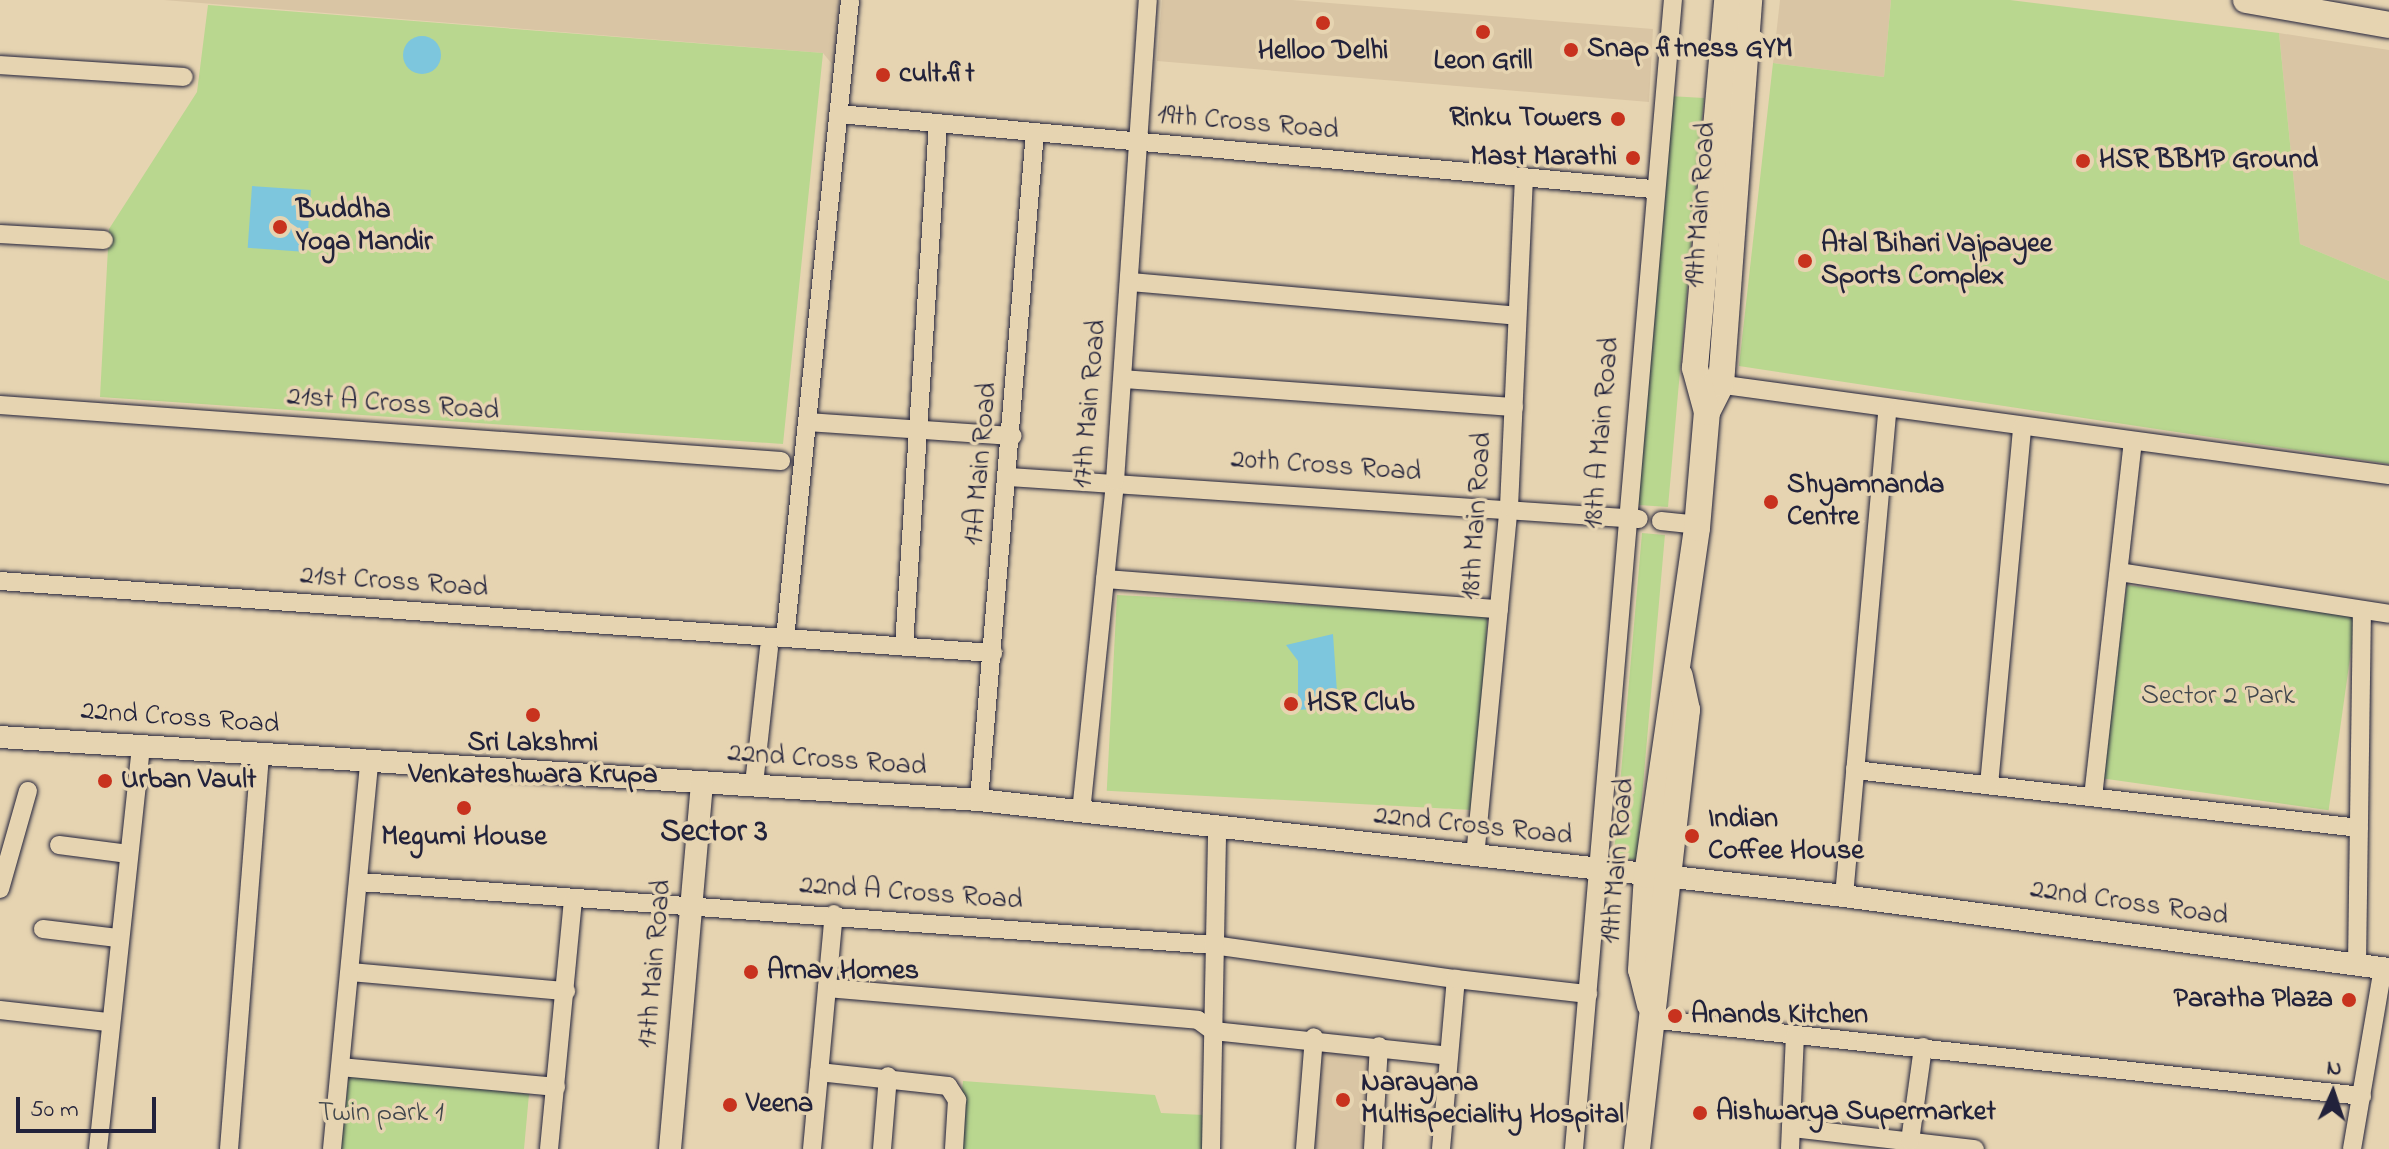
<!DOCTYPE html>
<html>
<head>
<meta charset="utf-8">
<style>
	body { margin:0 }
	#map { position:relative; width:2389px; height:1149px; overflow:hidden; background:#e6d4b1; font-family:"Indie Flower",sans-serif }
	div>[style] { position:absolute }
	.built>* { inset:0; background:#d9c5a4; transform-origin:0 0 }
	.green>* { inset:0; background:#b9d78f; transform-origin:0 0 }
	.water>* { inset:0; background:#7dc6dd; transform-origin:0 0 }
	.round { border-radius:50% }
	.roads { filter:drop-shadow(0 0 2px #22223b) drop-shadow(0 0 2px #22223b) }
	.minor>* { height:18px; margin:-9px; padding:0 9px; transform-origin:9px; border-radius:9px; background:#e6d4b1 }
	.tertiary>* { height:22px; margin:-11px; padding:0 11px; transform-origin:11px; border-radius:11px; background:#e6d4b1 }
	.secondary>* { height:26px; margin:-13px; padding:0 13px; transform-origin:13px; border-radius:13px; background:#e6d4b1 }
	.dots>* { width:22px; height:22px; translate:-50% -50%; box-sizing:border-box; border:4px solid #e6d4b1; border-radius:50% }
	span { translate:-50% -50%; white-space:nowrap; text-align:center; line-height:1.15; -webkit-text-stroke:7px #e6d4b1; paint-order:stroke }
	.poi-label { font-size:28px; color:#22223b; font-weight:700 }
	.left { translate:0 -50%; text-align:left }
	.right { translate:-100% -50%; text-align:right }
	.street-label { font-size:28px; color:#22223b }
	.park-label { font-size:28px; color:#40464c }
	.quarter-label { font-size:32px; color:#22223b; font-weight:700 }
	.north { position:absolute; left:2293px; top:1053px; width:80px; height:80px; -webkit-text-stroke:6px #e6d4b1; paint-order:stroke; rotate:3deg; font-size:22px; font-weight:700; line-height:32px; text-align:center; color:#22223b }
	.north::after { content:''; display:block; margin:auto; width:28px; height:36px; background:#22223b; clip-path:polygon(50% 0,100% 100%,50% 72%,0 100%) }
	.scale { position:absolute; left:16px; top:1097px; width:140px; height:36px; box-sizing:border-box; border:4px solid #22223b; border-top:0; padding-left:10px; font-size:24px; line-height:28px; white-space:nowrap; color:#22223b; -webkit-text-stroke:6px #e6d4b1; paint-order:stroke }
</style>
</head>
<body>
<div id="map">
	<div class="built">
		<div style="clip-path:polygon(164px 0,839px 0,836px 69px,823px 53px)"></div>
		<div style="clip-path:polygon(1162px 0,1292px 0,1653px 29px,1649px 102px,1157px 61px)"></div>
		<div style="clip-path:polygon(1780px 0,1891px 0,1884px 77px,1773px 63px)"></div>
		<div style="clip-path:polygon(2279px 33px,2389px 50px,2389px 281px,2300px 244px)"></div>
		<div style="left:1323px;top:1046px;width:49px;height:103px;rotate:5deg"></div>
	</div>
	<div class="green">
		<div style="clip-path:polygon(1891px 0,2010px 0,2279px 33px,2300px 244px,2389px 281px,2389px 464px,1739px 366px,1773px 63px,1884px 77px)"></div>
		<div style="clip-path:polygon(208px 5px,823px 53px,783px 444px,100px 397px,109px 229px,197px 92px)"></div>
		<div style="clip-path:polygon(1669px 96px,1704px 98px,1668px 507px,1638px 505px)"></div>
		<div style="left:1642px;top:533px;width:23px;height:326px;rotate:5deg"></div>
		<div style="left:2127px;top:585px;width:231px;height:195px;rotate:8deg"></div>
		<div style="left:1117px;top:595px;width:371px;height:196px;rotate:3deg"></div>
		<div style="clip-path:polygon(349px 1075px,529px 1094px,524px 1149px,341px 1149px)"></div>
		<div style="clip-path:polygon(963px 1081px,1155px 1095px,1161px 1113px,1204px 1115px,1203px 1149px,956px 1149px)"></div>
	</div>
	<div class="water">
		<div class="round" style="left:403px;top:36px;width:38px;height:38px"></div>
		<div style="left:252px;top:186px;width:59px;height:62px;rotate:4deg"></div>
		<div style="clip-path:polygon(1333px 634px,1338px 707px,1298px 710px,1298px 661px,1286px 645px)"></div>
	</div>
	<div class="roads">
		<div class="minor">
			<div style="left:0;top:65px;width:184px;rotate:3.7deg"></div>
			<div style="left:839px;top:114px;width:816px;rotate:5.27deg"></div>
			<div style="left:0;top:234px;width:104px;rotate:3.3deg"></div>
			<div style="left:1131px;top:282px;width:387px;rotate:5deg"></div>
			<div style="left:1123px;top:379px;width:392px;rotate:4.1deg"></div>
			<div style="left:1710px;top:383px;width:685px;rotate:7.72deg"></div>
			<div style="left:0;top:405px;width:783px;rotate:4.1deg"></div>
			<div style="left:807px;top:422px;width:206px;rotate:3.9deg"></div>
			<div style="left:1009px;top:477px;width:631px;rotate:3.81deg"></div>
			<div style="left:1661px;top:521px;width:36px;rotate:6deg"></div>
			<div style="left:2119px;top:572px;width:273px;rotate:8.8deg"></div>
			<div style="left:1105px;top:579px;width:395px;rotate:4.4deg"></div>
			<div style="left:0;top:581px;width:996px;rotate:4.15deg"></div>
			<div style="left:785px;top:638px;width:641px;rotate:-84.18deg"></div>
			<div style="left:904px;top:646px;width:524px;rotate:-86.28deg"></div>
			<div style="left:1855px;top:770px;width:507px;rotate:6.56deg"></div>
			<div style="left:754px;top:784px;width:137px;rotate:-83.7deg"></div>
			<div style="left:1989px;top:785px;width:359px;rotate:-84.7deg"></div>
			<div style="left:2093px;top:797px;width:358px;rotate:-83.6deg"></div>
			<div style="left:979px;top:800px;width:670px;rotate:-85.21deg"></div>
			<div style="left:1081px;top:812px;width:333px;rotate:-84.1deg"></div>
			<div style="left:1115px;top:481px;width:482px;rotate:-86.1deg"></div>
			<div style="left:59px;top:845px;width:70px;rotate:7.4deg"></div>
			<div style="left:1475px;top:857px;width:352px;rotate:-84.5deg"></div>
			<div style="left:1509px;top:507px;width:330px;rotate:-87.4deg"></div>
			<div style="left:360px;top:882px;width:855px;rotate:4.22deg"></div>
			<div style="left:1213px;top:945px;width:245px;rotate:8deg"></div>
			<div style="left:0;top:889px;width:102px;rotate:-74.1deg"></div>
			<div style="left:1844px;top:896px;width:487px;rotate:-84.9deg"></div>
			<div style="left:43px;top:929px;width:75px;rotate:6.9deg"></div>
			<div style="left:2357px;top:965px;width:354px;rotate:-89.2deg"></div>
			<div style="left:351px;top:972px;width:216px;rotate:5.1deg"></div>
			<div style="left:827px;top:988px;width:372px;rotate:4.9deg"></div>
			<div style="left:1198px;top:1020px;width:19px;rotate:36deg"></div>
			<div style="left:1213px;top:1031px;width:237px;rotate:6deg"></div>
			<div style="left:0;top:1010px;width:108px;rotate:6.4deg"></div>
			<div style="left:1649px;top:1019px;width:717px;rotate:6.16deg"></div>
			<div style="left:341px;top:1067px;width:216px;rotate:5.3deg"></div>
			<div style="left:819px;top:1072px;width:130px;rotate:6.2deg"></div>
			<div style="left:948px;top:1086px;width:17px;rotate:57deg"></div>
			<div style="left:957px;top:1100px;width:49px;rotate:93.5deg"></div>
			<div style="left:1793px;top:1128px;width:183px;rotate:6.6deg"></div>
			<div style="left:1910px;top:1141px;width:95px;rotate:-82.1deg"></div>
			<div style="left:98px;top:1149px;width:404px;rotate:-83.9deg"></div>
			<div style="left:229px;top:1149px;width:396px;rotate:-85.5deg"></div>
			<div style="left:332px;top:1149px;width:389px;rotate:-84.5deg"></div>
			<div style="left:549px;top:1149px;width:250px;rotate:-84.5deg"></div>
			<div style="left:812px;top:1149px;width:236px;rotate:-84.7deg"></div>
			<div style="left:882px;top:1149px;width:73px;rotate:-85.3deg"></div>
			<div style="left:1211px;top:1149px;width:321px;rotate:-88.9deg"></div>
			<div style="left:1305px;top:1149px;width:112px;rotate:-85.4deg"></div>
			<div style="left:1373px;top:1149px;width:103px;rotate:-86.7deg"></div>
			<div style="left:1441px;top:1149px;width:171px;rotate:-85deg"></div>
			<div style="left:1456px;top:979px;width:133px;rotate:6.5deg"></div>
			<div style="left:1574px;top:1149px;width:1153px;rotate:-85.08deg"></div>
			<div style="left:1790px;top:1149px;width:114px;rotate:-87.5deg"></div>
			<div style="left:2352px;top:1149px;width:184px;rotate:-80.3deg"></div>
		</div>
		<div class="tertiary">
			<div style="left:0;top:737px;width:981px;rotate:3.68deg"></div>
			<div style="left:979px;top:800px;width:870px;rotate:6.33deg"></div>
			<div style="left:1844px;top:896px;width:550px;rotate:7.63deg"></div>
			<div style="left:670px;top:1149px;width:367px;rotate:-85deg"></div>
		</div>
		<div class="secondary">
			<div style="left:2246px;top:0;width:145px;rotate:9.9deg"></div>
			<div style="left:1707px;top:412px;width:31px;rotate:-63deg"></div>
			<div style="left:1721px;top:384px;width:385px;rotate:-85.8deg"></div>
			<div style="left:1650px;top:1005px;width:36px;rotate:-104deg"></div>
			<div style="left:1641px;top:970px;width:95px;rotate:-86.4deg"></div>
			<div style="left:1647px;top:875px;width:351px;rotate:-81.8deg"></div>
			<div style="left:1697px;top:528px;width:116px;rotate:-85.1deg"></div>
			<div style="left:1707px;top:412px;width:46px;rotate:-105.3deg"></div>
			<div style="left:1695px;top:368px;width:369px;rotate:-85deg"></div>
			<div style="left:1637px;top:1149px;width:442px;rotate:-83.5deg"></div>
			<div style="left:1687px;top:710px;width:35px;rotate:-102deg"></div>
		</div>
	</div>
	<div class="dots">
		<div style="left:1323px;top:23px;background:#c8321e"></div>
		<div style="left:1483px;top:32px;background:#c8321e"></div>
		<div style="left:1571px;top:50px;background:#c8321e"></div>
		<div style="left:883px;top:75px;background:#c8321e"></div>
		<div style="left:1618px;top:119px;background:#c8321e"></div>
		<div style="left:1633px;top:158px;background:#c8321e"></div>
		<div style="left:2083px;top:161px;background:#c8321e"></div>
		<div style="left:280px;top:227px;background:#c8321e"></div>
		<div style="left:1805px;top:261px;background:#c8321e"></div>
		<div style="left:1771px;top:502px;background:#c8321e"></div>
		<div style="left:1291px;top:704px;background:#c8321e"></div>
		<div style="left:533px;top:715px;background:#c8321e"></div>
		<div style="left:105px;top:781px;background:#c8321e"></div>
		<div style="left:464px;top:808px;background:#c8321e"></div>
		<div style="left:1692px;top:836px;background:#c8321e"></div>
		<div style="left:751px;top:972px;background:#c8321e"></div>
		<div style="left:2349px;top:1000px;background:#c8321e"></div>
		<div style="left:1675px;top:1016px;background:#c8321e"></div>
		<div style="left:1343px;top:1100px;background:#c8321e"></div>
		<div style="left:730px;top:1105px;background:#c8321e"></div>
		<div style="left:1700px;top:1113px;background:#c8321e"></div>
	</div>
	<div class="poi-label">
		<span class="left" style="left:1587px;top:50px">Snap fitness GYM</span>
		<span style="left:1323px;top:52px">Helloo Delhi</span>
		<span style="left:1483px;top:62px">Leon Grill</span>
		<span class="left" style="left:899px;top:75px">cult.fit</span>
		<span class="right" style="left:1602px;top:119px">Rinku Towers</span>
		<span class="right" style="left:1617px;top:158px">Mast Marathi</span>
		<span class="left" style="left:2099px;top:161px">HSR BBMP Ground</span>
		<span class="left" style="left:296px;top:227px">Buddha<br>Yoga Mandir</span>
		<span class="left" style="left:1821px;top:261px">Atal Bihari Vajpayee<br>Sports Complex</span>
		<span class="left" style="left:1787px;top:502px">Shyamnanda<br>Centre</span>
		<span class="left" style="left:1307px;top:704px">HSR Club</span>
		<span style="left:533px;top:760px">Sri Lakshmi<br>Venkateshwara Krupa</span>
		<span class="left" style="left:121px;top:781px">Urban Vault</span>
		<span class="left" style="left:1708px;top:836px">Indian<br>Coffee House</span>
		<span style="left:464px;top:838px">Megumi House</span>
		<span class="left" style="left:767px;top:972px">Arnav Homes</span>
		<span class="right" style="left:2333px;top:1000px">Paratha Plaza</span>
		<span class="left" style="left:1691px;top:1016px">Anands Kitchen</span>
		<span class="left" style="left:1361px;top:1100px">Narayana<br>Multispeciality Hospital</span>
		<span class="left" style="left:746px;top:1105px">Veena</span>
		<span class="left" style="left:1716px;top:1113px">Aishwarya Supermarket</span>
	</div>
	<div class="street-label">
		<span style="left:1248px;top:124px;rotate:5deg">19th Cross Road</span>
		<span style="left:1702px;top:205px;rotate:-86deg">19th Main Road</span>
		<span style="left:1091px;top:404px;rotate:-85deg">17th Main Road</span>
		<span style="left:393px;top:405px;rotate:4deg">21st A Cross Road</span>
		<span style="left:1603px;top:433px;rotate:-85deg">18th A Main Road</span>
		<span style="left:982px;top:464px;rotate:-85deg">17A Main Road</span>
		<span style="left:1326px;top:467px;rotate:4deg">20th Cross Road</span>
		<span style="left:1478px;top:516px;rotate:-86deg">18th Main Road</span>
		<span style="left:394px;top:583px;rotate:4deg">21st Cross Road</span>
		<span style="left:180px;top:719px;rotate:4deg">22nd Cross Road</span>
		<span style="left:827px;top:761px;rotate:4deg">22nd Cross Road</span>
		<span style="left:1473px;top:827px;rotate:6deg">22nd Cross Road</span>
		<span style="left:1619px;top:861px;rotate:-85deg">19th Main Road</span>
		<span style="left:911px;top:894px;rotate:4deg">22nd A Cross Road</span>
		<span style="left:2129px;top:904px;rotate:8deg">22nd Cross Road</span>
		<span style="left:656px;top:964px;rotate:-85deg">17th Main Road</span>
	</div>
	<div class="park-label">
		<span style="left:2218px;top:697px">Sector 2 Park</span>
		<span style="left:381px;top:1114px">Twin park 1</span>
	</div>
	<div class="quarter-label">
		<span style="left:714px;top:833px">Sector 3</span>
	</div>
	<div class="north">N</div>
	<div class="scale">50 m</div>
</div>
</body>
</html>
